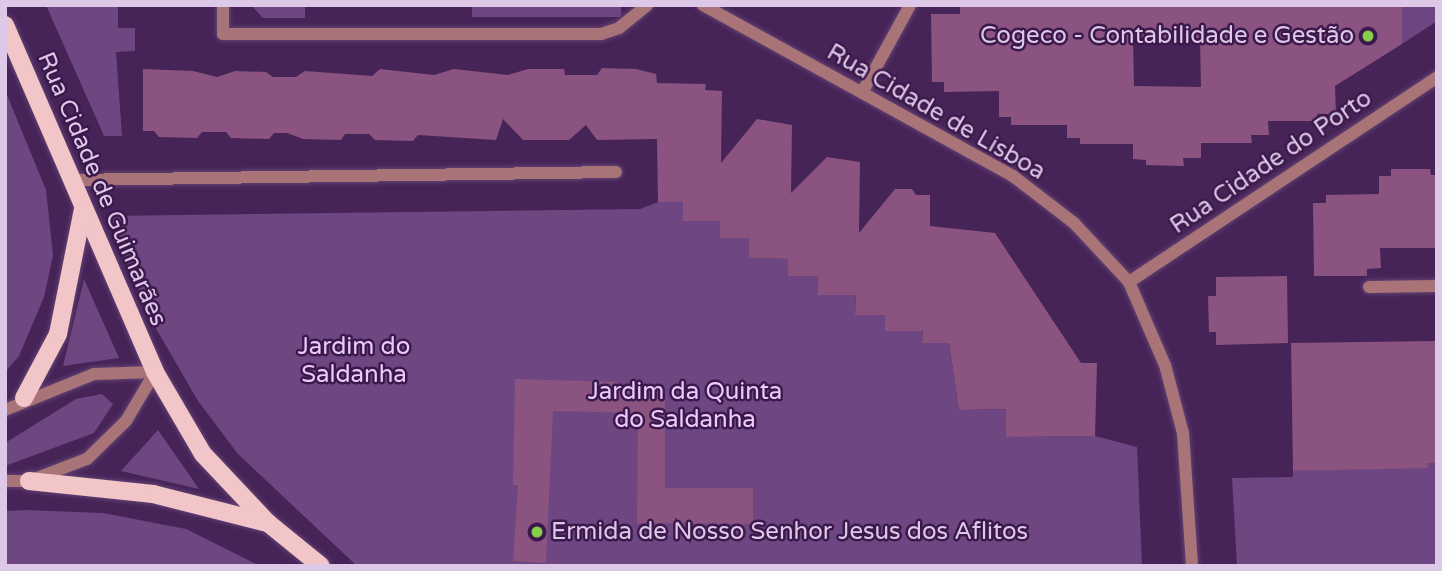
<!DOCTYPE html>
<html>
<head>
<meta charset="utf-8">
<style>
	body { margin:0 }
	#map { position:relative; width:1442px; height:571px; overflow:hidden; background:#472458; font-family:"Varela Round",sans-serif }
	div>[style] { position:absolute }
	.green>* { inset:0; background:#6e4681; transform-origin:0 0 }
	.building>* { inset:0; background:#8a5380 }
	.roads { filter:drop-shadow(0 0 2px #624272) drop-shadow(0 0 2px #624272) }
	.minor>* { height:12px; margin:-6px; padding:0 6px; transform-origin:6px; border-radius:6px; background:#a97478 }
	.major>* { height:18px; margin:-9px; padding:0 9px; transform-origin:9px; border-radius:9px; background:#f2c5c8 }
	.dots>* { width:19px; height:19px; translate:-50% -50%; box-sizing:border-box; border:4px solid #3c194c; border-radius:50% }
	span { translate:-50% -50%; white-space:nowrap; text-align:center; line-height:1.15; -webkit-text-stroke:5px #3c194c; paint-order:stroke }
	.poi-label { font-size:24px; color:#ddc8e8 }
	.right { translate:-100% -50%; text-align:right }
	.left { translate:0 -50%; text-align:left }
	.street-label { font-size:24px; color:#ddc8e8 }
	.park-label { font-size:24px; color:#eacbfb }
	.frame { position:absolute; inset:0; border:7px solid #ddc8e8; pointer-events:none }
</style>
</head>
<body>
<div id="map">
	<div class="green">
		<div style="clip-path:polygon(46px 5px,114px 5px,118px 8px,118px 28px,135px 28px,135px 51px,116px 52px,122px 136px,104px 136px)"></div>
		<div style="clip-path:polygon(251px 5px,305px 5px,305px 18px,263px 18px)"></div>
		<div style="left:472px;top:5px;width:149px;height:12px"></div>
		<div style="clip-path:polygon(1402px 5px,1437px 5px,1437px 21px,1402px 44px)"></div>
		<div style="clip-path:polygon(5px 90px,46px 190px,53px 256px,44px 297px,19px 356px,5px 372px)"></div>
		<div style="clip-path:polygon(658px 202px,683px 202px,683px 221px,720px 221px,720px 238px,749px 238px,749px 258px,788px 259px,788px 276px,818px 276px,818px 295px,856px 295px,855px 315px,885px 315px,885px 331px,923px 331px,922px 343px,949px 343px,959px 410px,1006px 409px,1006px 437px,1095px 436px,1137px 447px,1142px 566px,357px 566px,238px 454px,198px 401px,150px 318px,108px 216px,640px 209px)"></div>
		<div style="clip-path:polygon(84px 279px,119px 358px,63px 366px)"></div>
		<div style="clip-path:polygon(102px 394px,113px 404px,94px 433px,5px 466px,5px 443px,76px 399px)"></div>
		<div style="clip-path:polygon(158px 430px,199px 489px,121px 471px)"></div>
		<div style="clip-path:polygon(1427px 463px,1437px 463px,1437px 566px,1237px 566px,1232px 478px,1293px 477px,1293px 471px,1427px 467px)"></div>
		<div style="clip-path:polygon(25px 510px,103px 513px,186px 529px,260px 566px,5px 566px,5px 511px)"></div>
	</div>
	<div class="building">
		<div style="clip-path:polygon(evenodd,960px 5px,1402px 5px,1402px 44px,1335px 86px,1336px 114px,1317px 114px,1318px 121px,1268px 121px,1269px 135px,1251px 135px,1252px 143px,1201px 143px,1201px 158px,1183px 158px,1184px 166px,1146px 165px,1146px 160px,1133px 159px,1133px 144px,1080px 144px,1080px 138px,1067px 138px,1067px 125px,1011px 125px,1011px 117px,999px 117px,999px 91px,944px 92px,944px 82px,932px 82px,931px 14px,960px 14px,960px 5px,1133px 38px,1200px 38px,1201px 87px,1134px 86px,1133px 38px)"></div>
		<div style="clip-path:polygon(602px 68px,636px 69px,656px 74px,657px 83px,706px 84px,705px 90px,722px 91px,721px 163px,757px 119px,792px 125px,791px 193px,827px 157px,860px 162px,859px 233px,895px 189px,912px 189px,916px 195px,930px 195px,930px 226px,995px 233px,1081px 363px,1097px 363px,1095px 436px,1006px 437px,1006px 409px,959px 410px,949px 343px,922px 343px,923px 331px,885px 331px,885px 315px,855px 315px,856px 295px,818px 295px,818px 276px,788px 276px,788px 259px,749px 258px,749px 238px,720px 238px,720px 221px,683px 221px,683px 202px,658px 202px,657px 139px,597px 140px,586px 125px,569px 140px,523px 140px,503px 119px,496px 140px,418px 135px,413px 141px,375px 140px,369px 134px,345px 134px,341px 140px,303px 139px,287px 133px,274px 133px,269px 139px,231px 138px,226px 132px,202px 132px,197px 138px,159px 137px,154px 131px,143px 131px,143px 69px,193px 71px,217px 77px,235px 71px,266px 72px,273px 77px,296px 77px,305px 71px,372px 76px,380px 69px,434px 75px,454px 69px,508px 75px,528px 69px,564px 69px,565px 75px,597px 75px)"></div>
		<div style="clip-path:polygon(1391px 169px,1430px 169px,1431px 175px,1437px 175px,1437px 248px,1380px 248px,1381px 268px,1367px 269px,1367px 276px,1314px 276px,1313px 203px,1326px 203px,1326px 195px,1379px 194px,1379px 176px,1391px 176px)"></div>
		<div style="clip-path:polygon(1287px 276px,1288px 343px,1216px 345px,1216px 332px,1209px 332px,1208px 296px,1216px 296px,1216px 277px)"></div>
		<div style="clip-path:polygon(1437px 341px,1437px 463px,1427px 463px,1428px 468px,1293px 471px,1291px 343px)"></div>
		<div style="clip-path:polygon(515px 379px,617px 382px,617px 388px,665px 388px,665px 488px,753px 488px,753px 524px,637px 523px,638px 413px,553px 411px,546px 563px,513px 561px,518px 485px,513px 485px)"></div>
	</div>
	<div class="roads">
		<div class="minor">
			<div style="left:223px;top:5px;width:29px;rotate:90deg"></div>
			<div style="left:223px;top:34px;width:378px"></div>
			<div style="left:601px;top:34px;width:19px;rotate:-18deg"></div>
			<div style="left:619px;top:28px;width:36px;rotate:-39deg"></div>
			<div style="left:703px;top:5px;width:354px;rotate:28.9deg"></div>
			<div style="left:1013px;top:176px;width:77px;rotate:37.6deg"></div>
			<div style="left:1074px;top:223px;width:81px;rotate:47deg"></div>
			<div style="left:1129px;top:282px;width:90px;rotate:66.6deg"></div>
			<div style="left:1165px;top:365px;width:70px;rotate:75.2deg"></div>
			<div style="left:1183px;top:433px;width:133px;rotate:86.1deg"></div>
			<div style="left:863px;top:91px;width:98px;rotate:-61.3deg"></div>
			<div style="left:71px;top:180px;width:545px;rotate:-0.84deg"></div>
			<div style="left:1129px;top:282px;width:370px;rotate:-33.6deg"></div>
			<div style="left:1369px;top:287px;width:68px;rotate:-0.8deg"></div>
			<div style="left:5px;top:410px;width:96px;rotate:-22deg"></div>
			<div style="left:94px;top:374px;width:61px;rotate:-1.9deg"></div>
			<div style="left:5px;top:481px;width:24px"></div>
			<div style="left:29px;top:481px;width:62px;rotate:-20.8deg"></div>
			<div style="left:87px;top:459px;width:54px;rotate:-44.3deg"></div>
			<div style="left:126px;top:421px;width:57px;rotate:-59.4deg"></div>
		</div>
		<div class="major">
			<div style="left:5px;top:25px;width:378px;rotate:66.6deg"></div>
			<div style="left:155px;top:372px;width:95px;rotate:59.7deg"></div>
			<div style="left:203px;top:454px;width:95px;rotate:46.7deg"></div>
			<div style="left:268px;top:523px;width:68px;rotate:39.1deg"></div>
			<div style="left:24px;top:398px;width:72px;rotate:-62deg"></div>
			<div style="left:58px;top:334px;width:127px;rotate:-78.7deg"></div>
			<div style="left:29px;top:481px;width:125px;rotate:6deg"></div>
			<div style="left:153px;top:494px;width:119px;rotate:14.2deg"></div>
		</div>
	</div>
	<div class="dots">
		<div style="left:1368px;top:36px;background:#85cf4c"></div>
		<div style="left:537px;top:532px;background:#85cf4c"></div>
	</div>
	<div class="poi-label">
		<span class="right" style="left:1354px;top:36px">Cogeco - Contabilidade e Gestão</span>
		<span class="left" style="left:551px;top:532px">Ermida de Nosso Senhor Jesus dos Aflitos</span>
	</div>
	<div class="street-label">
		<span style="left:936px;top:112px;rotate:30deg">Rua Cidade de Lisboa</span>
		<span style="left:1271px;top:162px;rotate:-34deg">Rua Cidade do Porto</span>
		<span style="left:102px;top:189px;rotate:67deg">Rua Cidade de Guimarães</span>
	</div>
	<div class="park-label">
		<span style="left:354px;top:361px">Jardim do<br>Saldanha</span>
		<span style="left:685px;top:406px">Jardim da Quinta<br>do Saldanha</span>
	</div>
	<div class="frame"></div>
</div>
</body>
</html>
